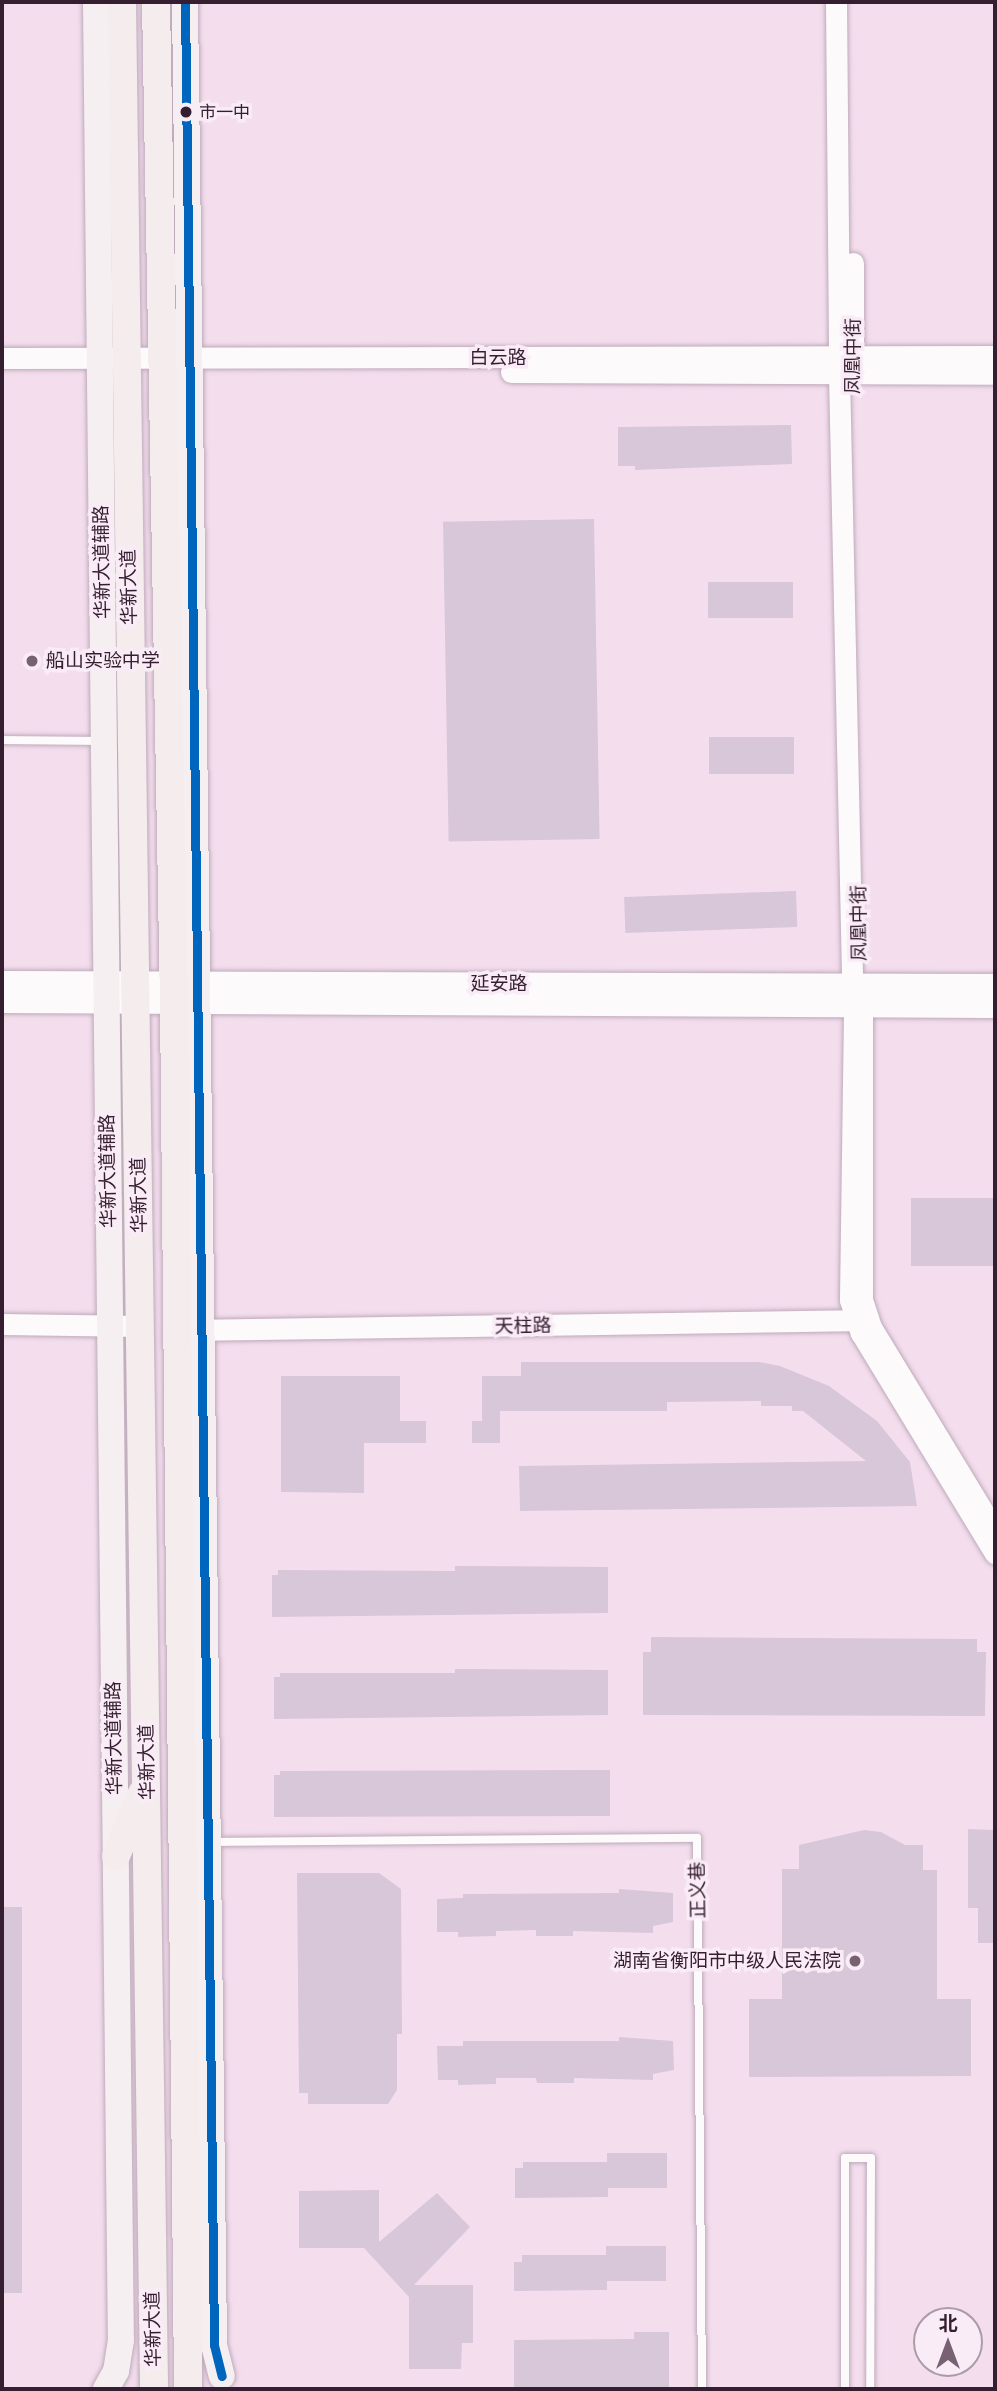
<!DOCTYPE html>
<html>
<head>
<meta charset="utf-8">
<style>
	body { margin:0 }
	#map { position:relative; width:997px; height:2391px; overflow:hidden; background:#f4deee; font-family:"Archivo Narrow","Noto Sans SC",sans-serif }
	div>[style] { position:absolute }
	.building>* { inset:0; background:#d8c6d9; transform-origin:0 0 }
	.roads { filter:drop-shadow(0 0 2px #beaaba) drop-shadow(0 0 2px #beaaba) }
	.service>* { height:8px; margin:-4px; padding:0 4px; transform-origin:4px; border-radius:4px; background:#fdfafc }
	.tertiary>* { height:21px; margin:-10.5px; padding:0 10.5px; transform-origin:10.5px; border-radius:10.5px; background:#fdfafc }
	.secondary>* { height:23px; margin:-11.5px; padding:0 11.5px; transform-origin:11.5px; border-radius:11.5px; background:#fdfafc }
	.primary>* { height:26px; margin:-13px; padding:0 13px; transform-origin:13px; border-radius:13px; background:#f6eff1 }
	.trunk>* { height:28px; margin:-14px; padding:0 14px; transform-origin:14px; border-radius:14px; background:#f4eced }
	.bus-1>* { height:9px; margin:-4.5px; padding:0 4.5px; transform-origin:4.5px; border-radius:4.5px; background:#0065bd }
	.dots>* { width:19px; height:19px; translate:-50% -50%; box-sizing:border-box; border:4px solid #f9ecf6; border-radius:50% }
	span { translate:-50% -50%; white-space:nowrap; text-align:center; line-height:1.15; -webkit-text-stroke:7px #f9ecf6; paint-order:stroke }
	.bus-label { font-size:17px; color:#351e30 }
	.left { translate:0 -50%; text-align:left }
	.street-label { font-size:19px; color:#351e30 }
	.poi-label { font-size:19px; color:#351e30 }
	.right { translate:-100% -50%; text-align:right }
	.frame { position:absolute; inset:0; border:4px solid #351e30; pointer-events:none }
	.north { position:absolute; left:913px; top:2307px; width:70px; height:70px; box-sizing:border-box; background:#f9ecf6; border:2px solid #ab9aa7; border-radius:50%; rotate:0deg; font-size:19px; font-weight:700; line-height:28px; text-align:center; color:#351e30 }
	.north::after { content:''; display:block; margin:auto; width:24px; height:32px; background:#786172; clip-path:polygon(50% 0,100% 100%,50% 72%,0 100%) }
</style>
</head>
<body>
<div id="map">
	<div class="building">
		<div style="clip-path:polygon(791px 425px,792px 464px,635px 470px,635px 466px,618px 466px,618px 427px)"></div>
		<div style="left:594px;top:519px;width:320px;height:151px;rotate:89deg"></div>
		<div style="left:793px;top:582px;width:36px;height:85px;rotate:90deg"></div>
		<div style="left:794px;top:737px;width:37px;height:85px;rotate:90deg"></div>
		<div style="left:796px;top:891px;width:36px;height:172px;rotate:88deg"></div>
		<div style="left:995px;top:1198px;width:68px;height:84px;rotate:90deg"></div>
		<div style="clip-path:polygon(521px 1362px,759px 1362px,780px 1366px,829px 1386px,877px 1421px,910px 1462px,917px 1506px,520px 1511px,519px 1466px,866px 1461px,803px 1411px,792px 1411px,792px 1406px,761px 1406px,761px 1401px,667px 1402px,667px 1411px,500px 1411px,500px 1443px,472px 1443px,472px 1421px,482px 1421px,482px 1376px,521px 1376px)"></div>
		<div style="clip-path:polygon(281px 1376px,400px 1376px,400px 1421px,426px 1421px,426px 1443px,364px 1443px,364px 1493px,281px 1492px)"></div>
		<div style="clip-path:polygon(455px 1566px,608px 1567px,608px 1613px,272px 1617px,272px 1575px,278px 1575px,278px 1570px,455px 1571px)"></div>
		<div style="clip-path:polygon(651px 1637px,977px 1639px,977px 1652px,986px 1652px,985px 1716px,643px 1715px,643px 1652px,651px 1652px)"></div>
		<div style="clip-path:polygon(455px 1669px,608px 1670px,608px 1715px,274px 1719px,274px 1677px,280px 1677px,280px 1673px,455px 1673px)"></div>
		<div style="clip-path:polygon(610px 1770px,610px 1816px,274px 1817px,274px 1775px,280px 1775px,280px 1771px)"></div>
		<div style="clip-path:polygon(968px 1829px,995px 1830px,995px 1943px,978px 1943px,978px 1908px,968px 1908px)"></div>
		<div style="clip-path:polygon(864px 1830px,881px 1832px,905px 1845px,923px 1845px,923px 1870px,937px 1870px,937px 1999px,971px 1999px,971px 2076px,749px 2077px,749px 1999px,782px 1999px,782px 1869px,799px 1869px,799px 1845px)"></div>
		<div style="clip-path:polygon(297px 1873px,379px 1873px,401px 1889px,402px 2034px,397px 2034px,397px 2090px,388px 2104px,308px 2104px,308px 2093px,299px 2093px)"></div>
		<div style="clip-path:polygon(619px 1889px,673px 1893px,673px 1922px,653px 1926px,653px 1933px,573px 1931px,573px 1936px,536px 1936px,536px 1930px,496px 1931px,496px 1936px,458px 1937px,458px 1932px,437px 1932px,437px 1899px,463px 1898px,463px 1894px,619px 1893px)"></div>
		<div style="left:2px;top:1907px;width:20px;height:386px"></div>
		<div style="clip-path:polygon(619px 2037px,673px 2041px,674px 2070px,653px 2074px,653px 2080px,574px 2078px,574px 2083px,537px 2083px,536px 2078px,496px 2078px,496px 2084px,458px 2085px,458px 2080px,438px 2080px,437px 2046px,463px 2046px,463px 2041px,619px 2041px)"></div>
		<div style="clip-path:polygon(607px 2153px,667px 2153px,667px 2188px,608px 2188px,608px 2197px,515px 2198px,515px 2168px,523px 2168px,523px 2162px,607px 2162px)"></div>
		<div style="clip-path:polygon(379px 2190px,379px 2242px,437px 2193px,470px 2227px,414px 2285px,473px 2285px,473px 2343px,462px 2343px,461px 2369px,409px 2369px,409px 2297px,364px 2248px,299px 2248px,299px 2191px)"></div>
		<div style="clip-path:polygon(606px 2246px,666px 2246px,666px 2281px,607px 2281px,607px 2290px,514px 2291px,514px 2262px,522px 2262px,522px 2255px,606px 2255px)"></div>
		<div style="clip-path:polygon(634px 2332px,669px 2332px,669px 2389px,514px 2389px,514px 2340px,634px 2339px)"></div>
	</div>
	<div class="roads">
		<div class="service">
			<div style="left:2px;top:740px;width:98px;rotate:0.6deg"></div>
			<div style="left:211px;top:1842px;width:486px;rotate:-0.5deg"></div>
			<div style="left:697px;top:1838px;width:551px;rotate:89.48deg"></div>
			<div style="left:845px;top:2389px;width:231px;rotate:-90deg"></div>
			<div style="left:845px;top:2158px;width:26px"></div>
			<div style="left:871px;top:2158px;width:231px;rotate:90.2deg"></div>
		</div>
		<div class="tertiary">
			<div style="left:836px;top:2px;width:372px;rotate:89.5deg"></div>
			<div style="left:839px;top:374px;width:602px;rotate:88.76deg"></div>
			<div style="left:852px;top:976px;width:10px;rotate:61deg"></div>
			<div style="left:853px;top:263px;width:104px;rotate:90deg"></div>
			<div style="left:2px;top:358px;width:993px;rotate:-0.12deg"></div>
			<div style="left:511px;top:372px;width:484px;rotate:0.2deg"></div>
			<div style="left:2px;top:1324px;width:139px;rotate:0.8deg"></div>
			<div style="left:187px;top:1330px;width:681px;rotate:-0.84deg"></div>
			<div style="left:995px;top:1531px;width:239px;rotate:-121.3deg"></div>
			<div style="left:871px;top:1327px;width:29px;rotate:-108deg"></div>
			<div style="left:862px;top:1299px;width:287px;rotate:-90deg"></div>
			<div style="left:862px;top:1012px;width:8px;rotate:-120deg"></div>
			<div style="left:858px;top:1005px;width:8px;rotate:120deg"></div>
			<div style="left:854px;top:1012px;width:288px;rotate:90.8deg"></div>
			<div style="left:850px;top:1300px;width:35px;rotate:72deg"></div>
			<div style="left:861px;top:1333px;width:258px;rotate:58.7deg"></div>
		</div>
		<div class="secondary">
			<div style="left:2px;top:982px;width:993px;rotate:0.17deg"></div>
			<div style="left:2px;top:1001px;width:993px;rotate:0.29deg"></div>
		</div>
		<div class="primary">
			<div style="left:96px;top:2px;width:2338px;rotate:89.39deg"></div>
			<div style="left:121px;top:2340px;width:31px;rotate:99deg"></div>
			<div style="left:116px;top:2371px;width:21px;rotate:119deg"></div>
			<div style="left:185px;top:2px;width:2343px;rotate:89.29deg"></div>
			<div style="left:214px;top:2345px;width:32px;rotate:76deg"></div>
		</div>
		<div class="trunk">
			<div style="left:122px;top:2px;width:2387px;rotate:89.23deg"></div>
			<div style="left:156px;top:2px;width:1000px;rotate:88.97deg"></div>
			<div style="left:174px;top:1002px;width:1387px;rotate:89.42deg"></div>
			<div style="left:116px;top:1856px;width:68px;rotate:-67.6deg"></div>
		</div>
	</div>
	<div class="bus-1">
		<div style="left:185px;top:2px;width:2343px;rotate:89.29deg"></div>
		<div style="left:214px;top:2345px;width:32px;rotate:76deg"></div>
	</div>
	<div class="dots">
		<div style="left:186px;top:112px;background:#351e30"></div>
		<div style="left:32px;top:661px;background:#786172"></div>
		<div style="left:855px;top:1961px;background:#786172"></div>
	</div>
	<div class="bus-label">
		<span class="left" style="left:199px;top:112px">市一中</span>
	</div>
	<div class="street-label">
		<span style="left:853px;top:356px;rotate:-90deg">凤凰中街</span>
		<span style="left:498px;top:358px">白云路</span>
		<span style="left:102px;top:562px;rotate:-91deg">华新大道辅路</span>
		<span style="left:129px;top:587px;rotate:-91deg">华新大道</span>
		<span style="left:859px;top:923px;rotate:-91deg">凤凰中街</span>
		<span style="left:499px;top:984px">延安路</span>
		<span style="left:108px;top:1171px;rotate:-91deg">华新大道辅路</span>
		<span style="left:139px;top:1195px;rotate:-91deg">华新大道</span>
		<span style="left:523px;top:1326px;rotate:-1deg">天柱路</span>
		<span style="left:114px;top:1738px;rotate:-91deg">华新大道辅路</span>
		<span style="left:147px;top:1762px;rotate:-91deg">华新大道</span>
		<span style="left:698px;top:1890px;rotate:-91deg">正义巷</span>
		<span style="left:153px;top:2329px;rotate:-91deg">华新大道</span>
	</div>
	<div class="poi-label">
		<span class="left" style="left:46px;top:661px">船山实验中学</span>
		<span class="right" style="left:841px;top:1961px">湖南省衡阳市中级人民法院</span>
	</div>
	<div class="frame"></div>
	<div class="north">北</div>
</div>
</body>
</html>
